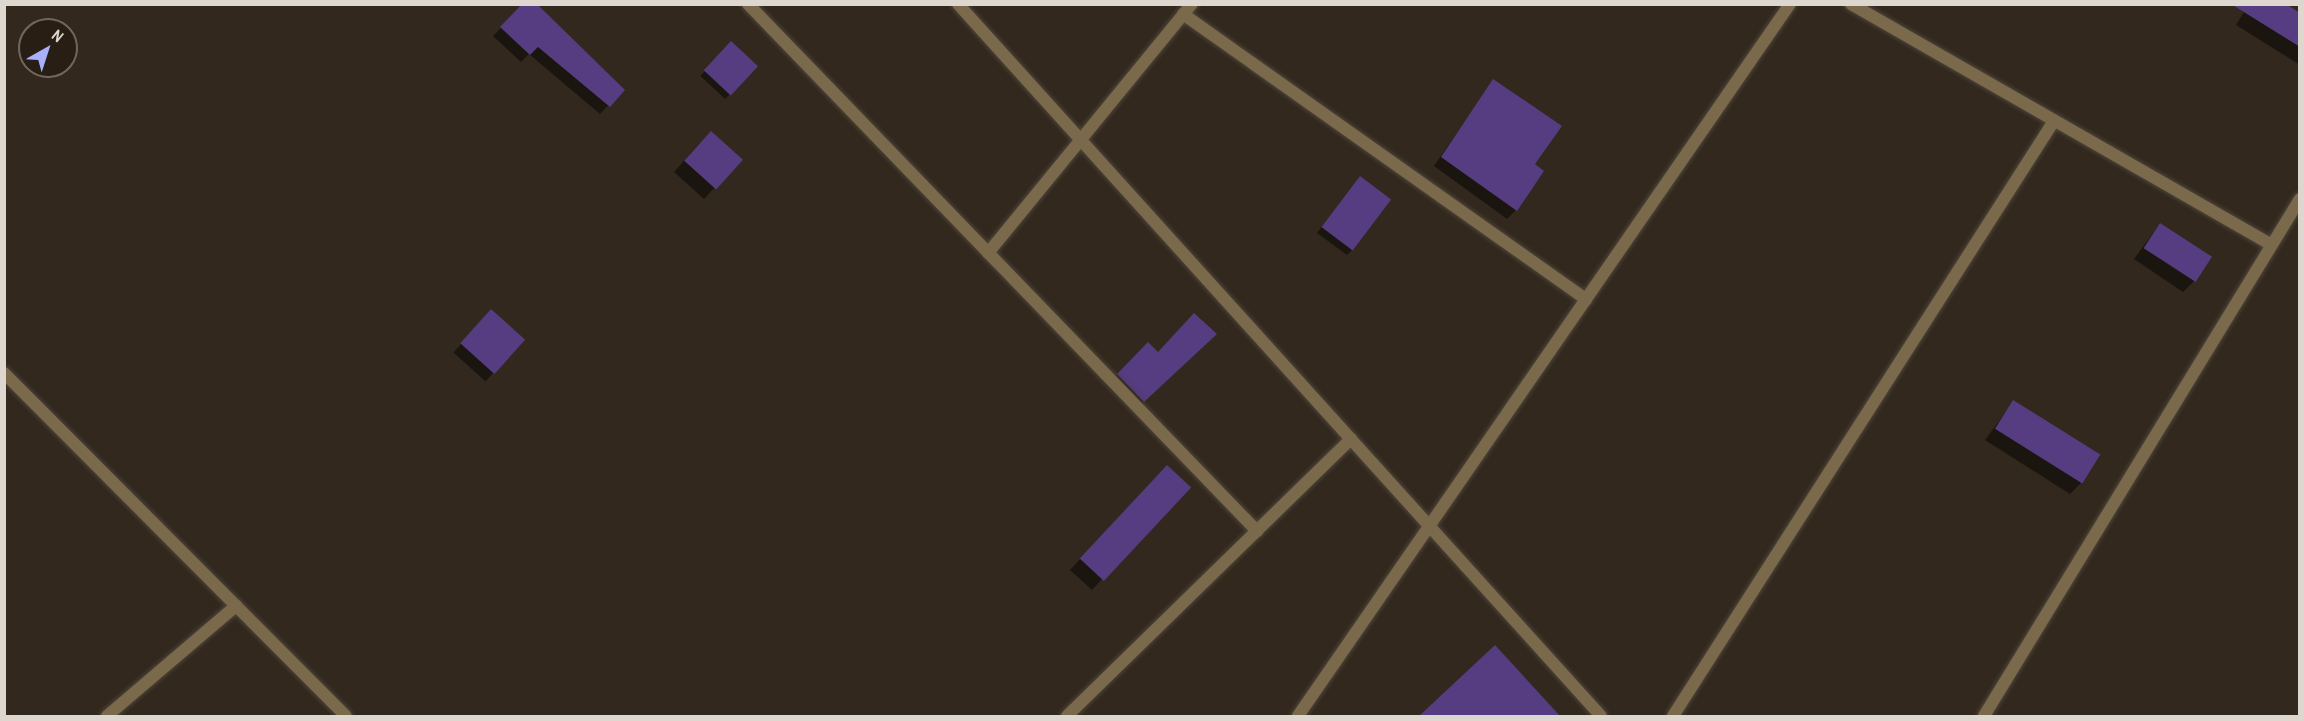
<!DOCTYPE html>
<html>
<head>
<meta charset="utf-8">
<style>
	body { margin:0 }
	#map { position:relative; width:2304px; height:721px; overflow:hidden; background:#32281d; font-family:"Archivo Narrow",sans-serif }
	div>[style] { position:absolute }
	.shadow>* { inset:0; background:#0007; transform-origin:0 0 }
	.building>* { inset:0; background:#563c80; transform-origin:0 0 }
	.roads { filter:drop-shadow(0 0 2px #4d443a) drop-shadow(0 0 2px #4d443a) }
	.street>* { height:12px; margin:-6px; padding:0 6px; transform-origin:6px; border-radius:6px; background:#7a694a }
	span { translate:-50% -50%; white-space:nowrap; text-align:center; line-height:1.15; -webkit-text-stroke:4.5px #281e14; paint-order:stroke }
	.frame { position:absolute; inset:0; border:6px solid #ddd7d0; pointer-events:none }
	.north { position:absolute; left:18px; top:18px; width:60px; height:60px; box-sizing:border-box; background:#281e14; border:2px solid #70685f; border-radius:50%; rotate:39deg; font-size:16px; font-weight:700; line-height:24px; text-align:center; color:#ddd7d0 }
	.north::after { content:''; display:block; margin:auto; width:21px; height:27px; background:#a8b0fc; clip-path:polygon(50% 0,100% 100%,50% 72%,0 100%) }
</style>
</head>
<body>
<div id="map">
	<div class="shadow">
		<div style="clip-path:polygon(524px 4px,623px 90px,600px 114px,529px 54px,521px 62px,493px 36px)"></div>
		<div style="clip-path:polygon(2249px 4px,2300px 15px,2300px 65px,2236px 25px)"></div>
		<div style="left:731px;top:43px;width:34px;height:45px;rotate:43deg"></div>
		<div style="clip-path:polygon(1493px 81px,1533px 165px,1516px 210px,1507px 219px,1434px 166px)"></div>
		<div style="clip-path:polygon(700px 143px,741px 160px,704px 199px,674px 172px)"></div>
		<div style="clip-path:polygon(1355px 183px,1352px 250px,1347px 255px,1317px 233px)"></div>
		<div style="clip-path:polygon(2160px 224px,2194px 281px,2183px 292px,2134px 259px)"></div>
		<div style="left:491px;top:311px;width:43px;height:56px;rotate:42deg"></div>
		<div style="clip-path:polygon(1205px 343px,1134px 411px,1108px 384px,1148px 344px,1158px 354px)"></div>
		<div style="clip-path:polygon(2013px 402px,2081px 483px,2070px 494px,1985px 440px)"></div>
		<div style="clip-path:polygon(1156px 477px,1102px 579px,1092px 590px,1070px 570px)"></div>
	</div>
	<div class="building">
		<div style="clip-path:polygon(522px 4px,537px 4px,625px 90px,610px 107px,538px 47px,530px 55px,500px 27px)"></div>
		<div style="clip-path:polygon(2231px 4px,2286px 4px,2300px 13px,2300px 47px)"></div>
		<div style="left:731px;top:41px;width:37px;height:40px;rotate:43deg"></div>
		<div style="clip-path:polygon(1493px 79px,1562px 126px,1535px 164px,1544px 171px,1517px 211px,1441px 157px)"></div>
		<div style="left:711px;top:131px;width:43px;height:40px;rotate:42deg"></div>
		<div style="left:1360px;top:176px;width:39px;height:64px;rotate:37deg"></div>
		<div style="left:2160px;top:223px;width:62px;height:30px;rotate:33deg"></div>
		<div style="left:491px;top:309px;width:46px;height:46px;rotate:42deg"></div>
		<div style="clip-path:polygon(1194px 313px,1217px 334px,1144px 402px,1117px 374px,1148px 342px,1158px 352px)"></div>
		<div style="left:2013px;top:400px;width:103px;height:34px;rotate:32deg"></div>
		<div style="left:1167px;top:465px;width:33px;height:128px;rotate:43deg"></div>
		<div style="clip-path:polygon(1495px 645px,1561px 717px,1418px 717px)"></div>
	</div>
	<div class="roads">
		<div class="street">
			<div style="left:748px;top:4px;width:733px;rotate:46deg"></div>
			<div style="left:958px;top:4px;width:959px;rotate:47.92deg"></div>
			<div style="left:1851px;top:4px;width:484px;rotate:29.8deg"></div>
			<div style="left:1183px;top:14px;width:494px;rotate:35.3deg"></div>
			<div style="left:988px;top:253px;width:322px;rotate:-50.7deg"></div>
			<div style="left:4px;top:373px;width:484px;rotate:45.1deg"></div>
			<div style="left:107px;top:716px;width:170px;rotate:-40.5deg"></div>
			<div style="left:1067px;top:716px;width:397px;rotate:-44.3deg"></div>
			<div style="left:1298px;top:716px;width:865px;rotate:-55.36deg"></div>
			<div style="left:1673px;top:716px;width:707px;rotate:-57.37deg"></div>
			<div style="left:1984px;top:716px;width:606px;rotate:-58.57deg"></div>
		</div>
	</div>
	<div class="frame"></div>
	<div class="north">N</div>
</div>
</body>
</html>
